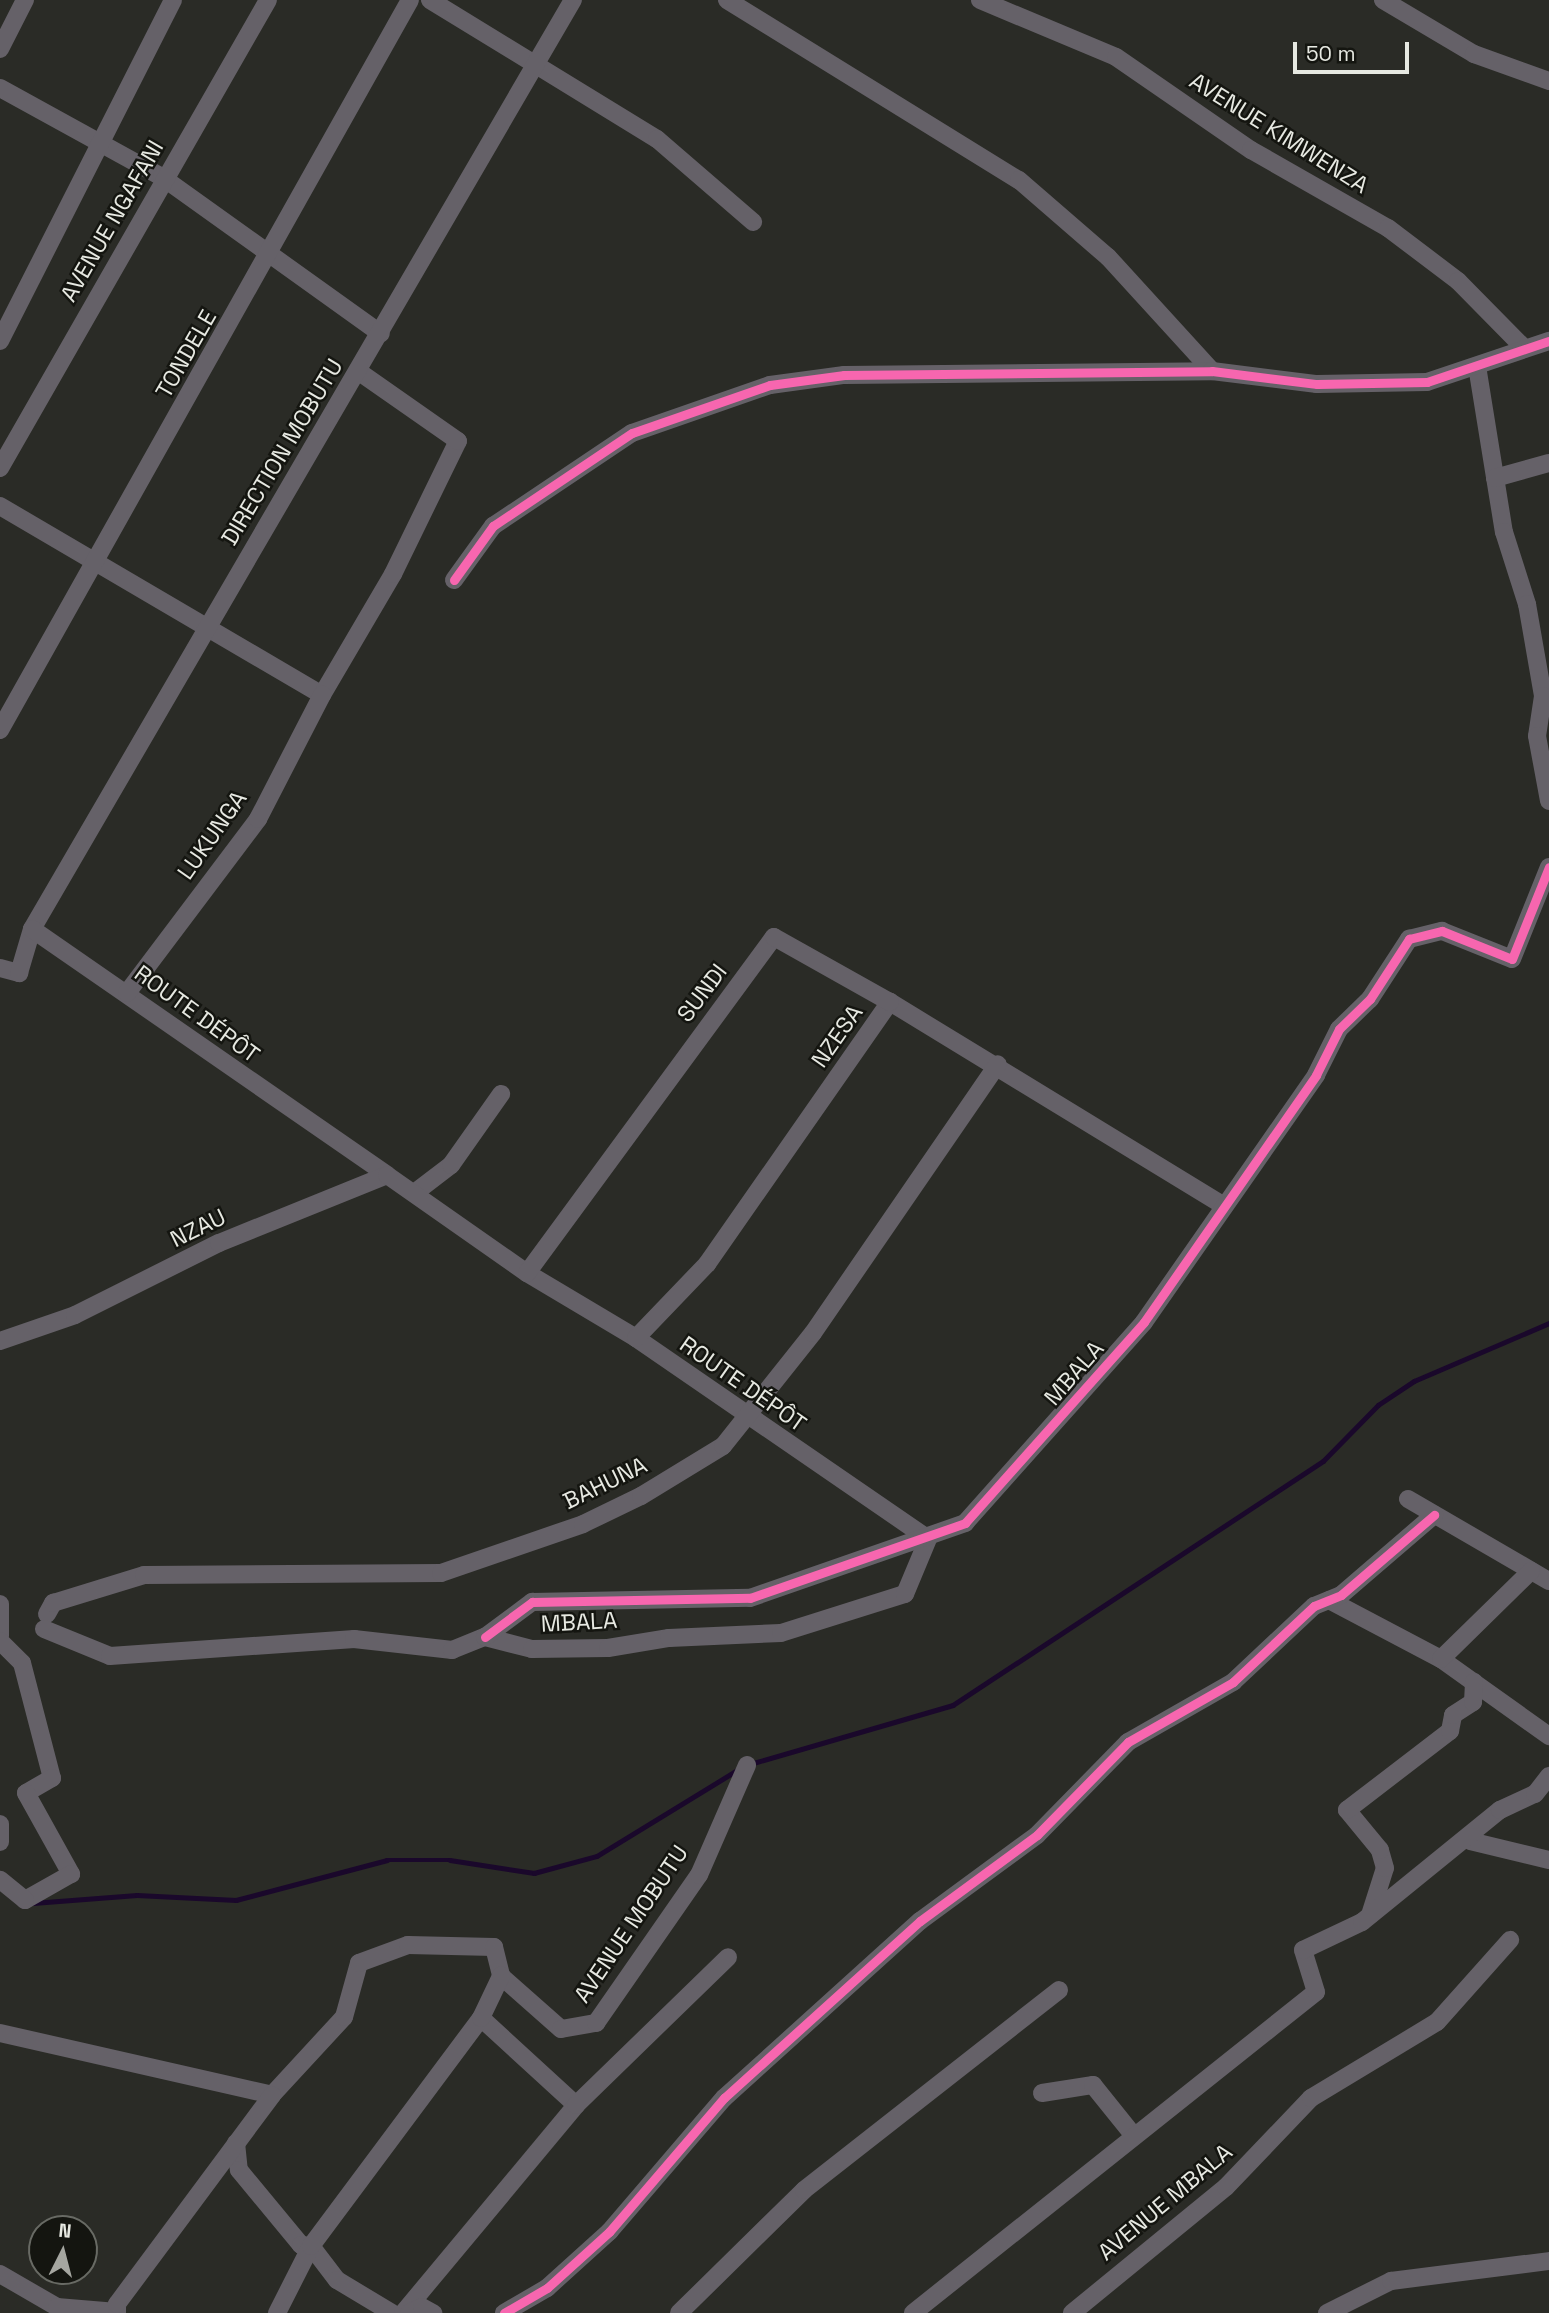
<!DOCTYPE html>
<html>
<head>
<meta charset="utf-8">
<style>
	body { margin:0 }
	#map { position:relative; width:1549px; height:2313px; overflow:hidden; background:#2a2b26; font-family:"Space Grotesk",sans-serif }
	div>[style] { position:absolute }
	.stream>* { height:4.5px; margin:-2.25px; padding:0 2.25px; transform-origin:2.25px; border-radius:2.25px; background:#1a082b }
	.minor>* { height:18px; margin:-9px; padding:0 9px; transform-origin:9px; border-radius:9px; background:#656168 }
	.cycleway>* { height:9px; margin:-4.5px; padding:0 4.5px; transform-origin:4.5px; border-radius:4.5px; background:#f766af }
	span { translate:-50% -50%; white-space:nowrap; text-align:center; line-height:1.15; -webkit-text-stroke:5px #141510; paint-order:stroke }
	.street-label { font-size:23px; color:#e7e9e2 }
	.north { position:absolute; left:28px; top:2215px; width:70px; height:70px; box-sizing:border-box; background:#141510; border:2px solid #686a64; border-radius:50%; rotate:6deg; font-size:19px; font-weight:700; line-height:28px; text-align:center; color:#e7e9e2 }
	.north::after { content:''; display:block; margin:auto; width:24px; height:32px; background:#a5a6a0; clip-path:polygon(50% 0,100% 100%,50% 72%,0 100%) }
	.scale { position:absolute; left:1293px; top:42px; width:116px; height:32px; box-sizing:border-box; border:4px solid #e7e9e2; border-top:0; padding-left:9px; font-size:21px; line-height:24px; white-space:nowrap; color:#e7e9e2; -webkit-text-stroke:5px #141510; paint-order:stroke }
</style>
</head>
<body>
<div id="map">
	<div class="stream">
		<div style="left:750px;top:1764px;width:211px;rotate:-16.2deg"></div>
		<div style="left:953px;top:1705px;width:443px;rotate:-33.4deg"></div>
		<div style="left:1323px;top:1461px;width:78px;rotate:-45.5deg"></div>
		<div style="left:1378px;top:1405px;width:43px;rotate:-33.7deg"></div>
		<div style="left:1414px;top:1381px;width:147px;rotate:-23.2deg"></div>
		<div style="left:33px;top:1903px;width:104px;rotate:-4.4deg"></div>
		<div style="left:137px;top:1895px;width:99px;rotate:2.9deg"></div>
		<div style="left:236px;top:1900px;width:156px;rotate:-14.8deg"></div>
		<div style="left:387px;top:1860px;width:63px"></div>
		<div style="left:450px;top:1860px;width:85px;rotate:8.8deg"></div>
		<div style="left:534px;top:1873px;width:65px;rotate:-15.1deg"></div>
		<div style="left:597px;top:1856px;width:167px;rotate:-31.5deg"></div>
	</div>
	<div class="minor">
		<div style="left:430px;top:0;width:266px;rotate:31.5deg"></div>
		<div style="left:657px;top:139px;width:127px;rotate:40.8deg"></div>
		<div style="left:727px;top:0;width:343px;rotate:31.7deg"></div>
		<div style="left:1019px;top:180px;width:118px;rotate:40.9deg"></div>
		<div style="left:1108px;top:257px;width:154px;rotate:47.6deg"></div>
		<div style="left:980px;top:0;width:147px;rotate:22.7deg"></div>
		<div style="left:1116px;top:57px;width:164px;rotate:34.6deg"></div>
		<div style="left:1251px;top:150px;width:158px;rotate:29.7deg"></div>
		<div style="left:1388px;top:228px;width:88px;rotate:37.1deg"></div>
		<div style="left:1458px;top:281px;width:95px;rotate:45.4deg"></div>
		<div style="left:1383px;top:0;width:106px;rotate:30.7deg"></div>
		<div style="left:1474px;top:54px;width:80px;rotate:19.8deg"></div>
		<div style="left:0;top:49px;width:55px;rotate:-63deg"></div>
		<div style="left:0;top:88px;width:185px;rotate:28.8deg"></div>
		<div style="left:162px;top:177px;width:269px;rotate:35.6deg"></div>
		<div style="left:0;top:341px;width:382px;rotate:-63.1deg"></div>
		<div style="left:1477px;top:366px;width:168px;rotate:80.8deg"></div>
		<div style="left:1504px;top:532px;width:76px;rotate:72.3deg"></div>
		<div style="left:1527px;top:604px;width:93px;rotate:80.1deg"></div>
		<div style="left:1543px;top:696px;width:40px;rotate:98.5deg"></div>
		<div style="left:1537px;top:736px;width:66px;rotate:79.5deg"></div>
		<div style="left:0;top:468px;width:539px;rotate:-60.2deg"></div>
		<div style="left:1495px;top:478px;width:56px;rotate:-15.5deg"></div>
		<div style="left:0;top:506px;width:373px;rotate:30.4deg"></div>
		<div style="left:322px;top:695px;width:140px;rotate:-59.6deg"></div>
		<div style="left:393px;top:574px;width:148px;rotate:-64deg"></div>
		<div style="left:458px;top:441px;width:122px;rotate:-145deg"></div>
		<div style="left:454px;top:580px;width:67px;rotate:-54.2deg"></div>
		<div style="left:493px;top:526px;width:167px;rotate:-33.8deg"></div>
		<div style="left:632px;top:433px;width:146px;rotate:-19.2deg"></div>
		<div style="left:770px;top:385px;width:75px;rotate:-7.7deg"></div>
		<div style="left:844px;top:375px;width:368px;rotate:-0.6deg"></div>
		<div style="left:1212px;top:371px;width:106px;rotate:7.1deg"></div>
		<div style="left:1317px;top:384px;width:110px;rotate:-1deg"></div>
		<div style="left:1427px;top:382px;width:129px;rotate:-18.6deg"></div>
		<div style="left:0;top:730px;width:837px;rotate:-60.68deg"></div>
		<div style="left:32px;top:929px;width:1075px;rotate:-59.79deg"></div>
		<div style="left:0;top:968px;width:20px;rotate:15deg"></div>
		<div style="left:19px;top:973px;width:46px;rotate:-73.5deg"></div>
		<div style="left:32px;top:929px;width:432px;rotate:34.7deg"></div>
		<div style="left:127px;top:993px;width:218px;rotate:-53deg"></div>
		<div style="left:258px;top:819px;width:140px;rotate:-62.7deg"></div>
		<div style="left:417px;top:1191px;width:43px;rotate:-37.4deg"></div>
		<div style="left:451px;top:1165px;width:87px;rotate:-54.8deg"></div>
		<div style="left:527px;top:1273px;width:127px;rotate:30.8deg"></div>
		<div style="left:636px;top:1338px;width:354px;rotate:34.5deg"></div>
		<div style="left:636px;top:1338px;width:103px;rotate:-46.2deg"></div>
		<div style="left:707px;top:1264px;width:320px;rotate:-55.1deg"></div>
		<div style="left:890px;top:1002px;width:389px;rotate:31.4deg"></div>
		<div style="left:0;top:1341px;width:79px;rotate:-19.1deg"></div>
		<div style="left:75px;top:1315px;width:161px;rotate:-26.6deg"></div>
		<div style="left:219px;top:1243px;width:181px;rotate:-22deg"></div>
		<div style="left:387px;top:1175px;width:171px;rotate:35deg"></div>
		<div style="left:527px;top:1273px;width:417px;rotate:-53.7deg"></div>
		<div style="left:774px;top:937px;width:133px;rotate:29.3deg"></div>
		<div style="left:1408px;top:1499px;width:163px;rotate:30.2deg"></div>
		<div style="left:1329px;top:1600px;width:127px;rotate:27.8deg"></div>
		<div style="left:1441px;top:1659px;width:133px;rotate:35.5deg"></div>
		<div style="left:0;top:1604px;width:32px;rotate:90deg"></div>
		<div style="left:47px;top:1614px;width:13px;rotate:-61deg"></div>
		<div style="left:53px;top:1603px;width:95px;rotate:-17.1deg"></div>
		<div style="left:144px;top:1575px;width:297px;rotate:-0.4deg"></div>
		<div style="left:441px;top:1573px;width:150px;rotate:-19deg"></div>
		<div style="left:583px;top:1524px;width:64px;rotate:-25.8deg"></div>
		<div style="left:641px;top:1496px;width:96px;rotate:-31.4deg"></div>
		<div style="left:723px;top:1446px;width:144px;rotate:-51.5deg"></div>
		<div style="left:813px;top:1333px;width:326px;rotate:-55.5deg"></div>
		<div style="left:44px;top:1629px;width:71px;rotate:22.2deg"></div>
		<div style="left:110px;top:1656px;width:245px;rotate:-4deg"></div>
		<div style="left:354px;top:1639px;width:99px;rotate:6.4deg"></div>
		<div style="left:452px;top:1650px;width:35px;rotate:-22deg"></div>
		<div style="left:485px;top:1637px;width:49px;rotate:14.3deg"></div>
		<div style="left:532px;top:1649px;width:76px;rotate:-0.8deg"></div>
		<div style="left:608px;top:1648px;width:62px;rotate:-9.3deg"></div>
		<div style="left:669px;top:1638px;width:112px;rotate:-2.6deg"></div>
		<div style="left:781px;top:1633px;width:130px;rotate:-17.5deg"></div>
		<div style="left:905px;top:1594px;width:60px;rotate:-67.3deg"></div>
		<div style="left:485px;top:1637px;width:59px;rotate:-36.7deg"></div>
		<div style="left:532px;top:1602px;width:218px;rotate:-1.1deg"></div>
		<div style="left:750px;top:1598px;width:228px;rotate:-19.2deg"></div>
		<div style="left:965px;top:1523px;width:269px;rotate:-48.3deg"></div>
		<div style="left:1144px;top:1322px;width:301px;rotate:-55.1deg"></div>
		<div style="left:1316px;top:1075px;width:51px;rotate:-63.4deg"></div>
		<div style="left:1339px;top:1029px;width:43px;rotate:-44.1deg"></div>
		<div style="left:1370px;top:999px;width:72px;rotate:-57deg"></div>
		<div style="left:1409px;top:939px;width:34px;rotate:-14deg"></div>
		<div style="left:1442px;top:931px;width:75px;rotate:21.8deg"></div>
		<div style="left:1512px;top:959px;width:99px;rotate:-68.1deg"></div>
		<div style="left:0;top:1641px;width:31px;rotate:45deg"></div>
		<div style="left:22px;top:1663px;width:119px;rotate:75.4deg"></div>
		<div style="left:52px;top:1778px;width:30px;rotate:150deg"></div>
		<div style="left:26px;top:1793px;width:93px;rotate:60.9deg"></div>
		<div style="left:71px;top:1874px;width:53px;rotate:150.5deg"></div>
		<div style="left:25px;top:1900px;width:32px;rotate:-141deg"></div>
		<div style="left:1441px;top:1659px;width:126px;rotate:-44.4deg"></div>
		<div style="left:0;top:1824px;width:18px;rotate:90deg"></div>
		<div style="left:1470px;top:1841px;width:81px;rotate:13.5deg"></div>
		<div style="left:1370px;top:1915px;width:49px;rotate:-72.3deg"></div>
		<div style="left:1385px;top:1868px;width:19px;rotate:-106deg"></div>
		<div style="left:1380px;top:1850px;width:52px;rotate:-129.5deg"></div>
		<div style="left:1347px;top:1810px;width:130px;rotate:-37.5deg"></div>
		<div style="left:1450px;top:1731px;width:16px;rotate:-79deg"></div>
		<div style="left:1453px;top:1715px;width:24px;rotate:-33deg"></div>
		<div style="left:1473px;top:1702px;width:20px;rotate:-87deg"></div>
		<div style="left:481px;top:2018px;width:129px;rotate:42.5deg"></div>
		<div style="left:0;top:2033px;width:279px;rotate:12.8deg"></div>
		<div style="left:272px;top:2095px;width:106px;rotate:-47.3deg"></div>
		<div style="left:344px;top:2017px;width:56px;rotate:-74.5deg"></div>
		<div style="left:359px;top:1963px;width:52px;rotate:-20.2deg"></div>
		<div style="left:408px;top:1945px;width:86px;rotate:1.3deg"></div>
		<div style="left:494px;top:1947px;width:30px;rotate:76deg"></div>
		<div style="left:501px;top:1976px;width:80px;rotate:41.5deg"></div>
		<div style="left:561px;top:2029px;width:36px;rotate:-10deg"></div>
		<div style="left:596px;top:2023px;width:180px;rotate:-55.2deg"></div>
		<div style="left:699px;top:1875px;width:120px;rotate:-66.4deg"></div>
		<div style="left:1042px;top:2093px;width:52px;rotate:-8.9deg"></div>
		<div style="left:1093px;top:2085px;width:65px;rotate:51.2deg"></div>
		<div style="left:236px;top:2143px;width:27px;rotate:84deg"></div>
		<div style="left:239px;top:2170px;width:97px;rotate:50.4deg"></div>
		<div style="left:301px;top:2245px;width:10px;rotate:6deg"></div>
		<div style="left:311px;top:2246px;width:43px;rotate:52.6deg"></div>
		<div style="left:337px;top:2280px;width:64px;rotate:31deg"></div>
		<div style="left:0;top:2274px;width:66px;rotate:30.1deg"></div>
		<div style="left:57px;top:2307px;width:60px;rotate:4.8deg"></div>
		<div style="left:117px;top:2312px;width:8px;rotate:-90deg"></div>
		<div style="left:117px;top:2304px;width:260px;rotate:-53.4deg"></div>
		<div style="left:277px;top:2313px;width:75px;rotate:-63.1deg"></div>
		<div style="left:311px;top:2246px;width:284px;rotate:-53.3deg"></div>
		<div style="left:481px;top:2018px;width:47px;rotate:-64.5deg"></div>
		<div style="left:403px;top:2313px;width:271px;rotate:-50.2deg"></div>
		<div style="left:576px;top:2105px;width:212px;rotate:-44.2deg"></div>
		<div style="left:409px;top:2313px;width:14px;rotate:-25deg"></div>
		<div style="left:422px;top:2307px;width:13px;rotate:29deg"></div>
		<div style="left:504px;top:2313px;width:50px;rotate:-30.2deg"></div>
		<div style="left:547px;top:2288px;width:84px;rotate:-42.1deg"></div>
		<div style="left:609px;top:2232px;width:177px;rotate:-49.4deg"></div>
		<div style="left:724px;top:2098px;width:264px;rotate:-42.1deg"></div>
		<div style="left:920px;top:1921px;width:145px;rotate:-36.3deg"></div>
		<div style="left:1037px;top:1835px;width:130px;rotate:-45.6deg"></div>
		<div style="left:1128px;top:1742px;width:121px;rotate:-29.7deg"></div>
		<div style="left:1233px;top:1682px;width:111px;rotate:-43.2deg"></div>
		<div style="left:1314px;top:1606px;width:29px;rotate:-22deg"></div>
		<div style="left:1341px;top:1595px;width:123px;rotate:-40.7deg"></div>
		<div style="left:679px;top:2313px;width:175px;rotate:-44.5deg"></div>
		<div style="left:804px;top:2190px;width:324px;rotate:-38.1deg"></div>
		<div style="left:913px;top:2313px;width:515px;rotate:-38.54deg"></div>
		<div style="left:1316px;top:1992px;width:44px;rotate:-107.2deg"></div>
		<div style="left:1303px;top:1950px;width:65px;rotate:-25.4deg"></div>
		<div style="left:1362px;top:1922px;width:178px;rotate:-39.1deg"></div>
		<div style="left:1500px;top:1810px;width:38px;rotate:-25deg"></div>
		<div style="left:1535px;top:1794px;width:23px;rotate:-52deg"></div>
		<div style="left:1072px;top:2313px;width:199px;rotate:-39.3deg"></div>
		<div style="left:1226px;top:2187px;width:123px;rotate:-46.3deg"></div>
		<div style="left:1311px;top:2098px;width:147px;rotate:-31.1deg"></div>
		<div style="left:1437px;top:2022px;width:110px;rotate:-48.3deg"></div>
		<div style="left:1327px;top:2313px;width:72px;rotate:-26.6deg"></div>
		<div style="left:1391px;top:2281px;width:159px;rotate:-7.2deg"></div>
	</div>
	<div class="cycleway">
		<div style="left:454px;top:580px;width:67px;rotate:-54.2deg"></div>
		<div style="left:493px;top:526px;width:167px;rotate:-33.8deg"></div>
		<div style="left:632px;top:433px;width:146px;rotate:-19.2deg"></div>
		<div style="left:770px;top:385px;width:75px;rotate:-7.7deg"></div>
		<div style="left:844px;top:375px;width:368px;rotate:-0.6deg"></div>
		<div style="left:1212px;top:371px;width:106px;rotate:7.1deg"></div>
		<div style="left:1317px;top:384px;width:110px;rotate:-1deg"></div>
		<div style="left:1427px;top:382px;width:129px;rotate:-18.6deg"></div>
		<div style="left:485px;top:1637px;width:59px;rotate:-36.7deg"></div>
		<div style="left:532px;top:1602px;width:218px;rotate:-1.1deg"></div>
		<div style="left:750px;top:1598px;width:228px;rotate:-19.2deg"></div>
		<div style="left:965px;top:1523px;width:269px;rotate:-48.3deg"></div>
		<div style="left:1144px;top:1322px;width:301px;rotate:-55.1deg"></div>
		<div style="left:1316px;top:1075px;width:51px;rotate:-63.4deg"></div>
		<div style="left:1339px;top:1029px;width:43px;rotate:-44.1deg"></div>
		<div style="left:1370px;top:999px;width:72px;rotate:-57deg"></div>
		<div style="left:1409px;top:939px;width:34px;rotate:-14deg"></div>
		<div style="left:1442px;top:931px;width:75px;rotate:21.8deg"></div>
		<div style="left:1512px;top:959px;width:99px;rotate:-68.1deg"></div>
		<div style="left:504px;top:2313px;width:50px;rotate:-30.2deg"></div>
		<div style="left:547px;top:2288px;width:84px;rotate:-42.1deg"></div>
		<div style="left:609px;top:2232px;width:177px;rotate:-49.4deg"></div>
		<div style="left:724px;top:2098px;width:264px;rotate:-42.1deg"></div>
		<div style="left:920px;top:1921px;width:145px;rotate:-36.3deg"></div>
		<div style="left:1037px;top:1835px;width:130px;rotate:-45.6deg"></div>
		<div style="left:1128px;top:1742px;width:121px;rotate:-29.7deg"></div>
		<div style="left:1233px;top:1682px;width:111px;rotate:-43.2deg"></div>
		<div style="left:1314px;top:1606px;width:29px;rotate:-22deg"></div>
		<div style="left:1341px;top:1595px;width:123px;rotate:-40.7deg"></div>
	</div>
	<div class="street-label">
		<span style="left:1279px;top:133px;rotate:32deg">AVENUE KIMWENZA</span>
		<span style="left:112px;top:221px;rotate:-60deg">AVENUE NGAFANI</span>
		<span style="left:186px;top:354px;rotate:-60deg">TONDELE</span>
		<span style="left:282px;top:452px;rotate:-59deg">DIRECTION MOBUTU</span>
		<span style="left:212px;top:835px;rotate:-55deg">LUKUNGA</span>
		<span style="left:702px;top:993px;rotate:-53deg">SUNDI</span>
		<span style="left:197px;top:1014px;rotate:36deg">ROUTE DÉPÔT</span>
		<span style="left:837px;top:1036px;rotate:-55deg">NZESA</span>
		<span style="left:198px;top:1228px;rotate:-26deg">NZAU</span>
		<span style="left:1074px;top:1373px;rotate:-49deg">MBALA</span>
		<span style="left:743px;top:1384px;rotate:35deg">ROUTE DÉPÔT</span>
		<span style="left:605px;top:1483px;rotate:-26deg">BAHUNA</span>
		<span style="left:579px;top:1622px;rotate:-3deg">MBALA</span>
		<span style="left:631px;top:1924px;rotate:-56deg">AVENUE MOBUTU</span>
		<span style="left:1165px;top:2202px;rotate:-40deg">AVENUE MBALA</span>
	</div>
	<div class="north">N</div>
	<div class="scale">50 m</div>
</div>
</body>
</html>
